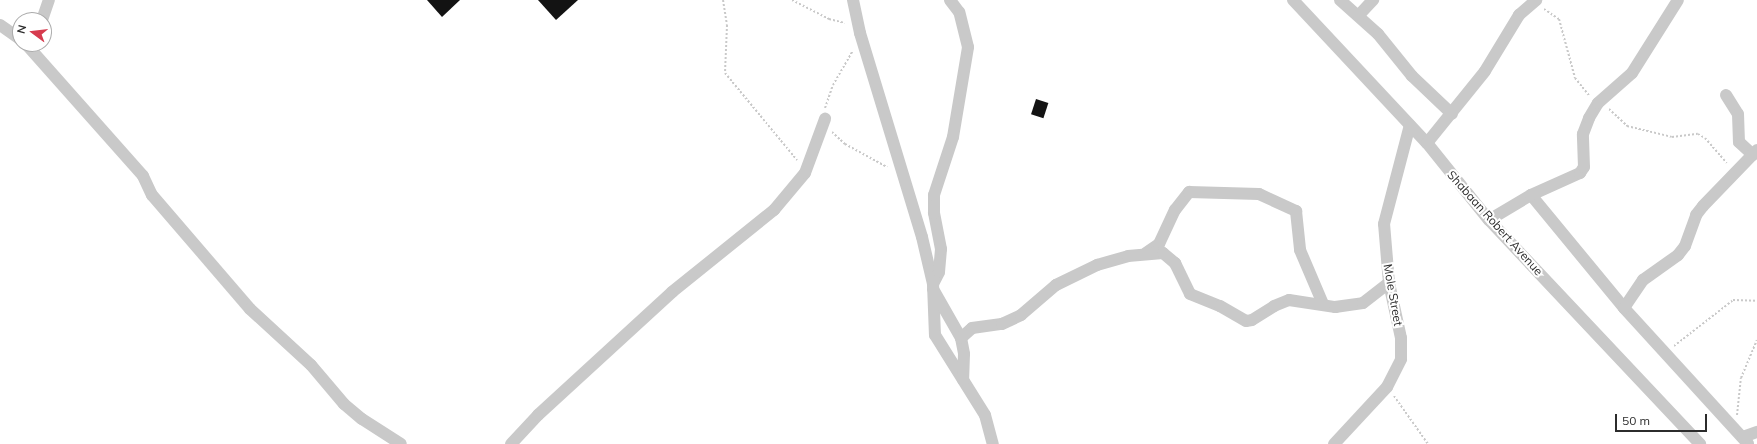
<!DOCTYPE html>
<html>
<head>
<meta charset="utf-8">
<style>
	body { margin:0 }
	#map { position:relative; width:1757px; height:444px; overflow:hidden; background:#fff; font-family:Mulish,sans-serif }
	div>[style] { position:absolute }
	.building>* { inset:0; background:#131313; transform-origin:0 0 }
	.path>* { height:2px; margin-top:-1px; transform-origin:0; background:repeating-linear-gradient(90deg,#c9c9c9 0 2px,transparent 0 4px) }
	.minor>* { height:12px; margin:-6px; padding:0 6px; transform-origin:6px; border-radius:6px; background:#c9c9c9 }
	span { translate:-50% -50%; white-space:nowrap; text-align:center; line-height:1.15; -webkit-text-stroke:4px #fff; paint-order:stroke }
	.street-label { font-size:12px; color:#2c2c2c }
	.north { position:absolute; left:12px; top:12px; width:40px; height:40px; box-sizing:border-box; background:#fff; border:1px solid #ababab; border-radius:50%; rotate:285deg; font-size:11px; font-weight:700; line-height:16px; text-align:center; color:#2c2c2c }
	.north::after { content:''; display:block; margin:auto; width:14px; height:18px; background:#d63b4e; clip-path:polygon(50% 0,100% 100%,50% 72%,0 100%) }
	.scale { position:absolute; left:1615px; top:414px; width:92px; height:18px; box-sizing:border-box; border:2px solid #2c2c2c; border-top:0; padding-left:5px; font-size:12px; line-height:14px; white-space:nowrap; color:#2c2c2c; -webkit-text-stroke:3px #fff; paint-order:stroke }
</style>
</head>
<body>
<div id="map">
	<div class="building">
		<div style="clip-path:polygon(427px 0,460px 0,442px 17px)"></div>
		<div style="clip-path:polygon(538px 0,578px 0,556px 20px)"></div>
		<div style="left:1036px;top:99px;width:13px;height:16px;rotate:18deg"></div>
	</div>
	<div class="path">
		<div style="left:723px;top:0;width:25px;rotate:81deg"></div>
		<div style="left:727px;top:25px;width:48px;rotate:92.4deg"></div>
		<div style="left:725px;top:73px;width:113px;rotate:50.4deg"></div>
		<div style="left:792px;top:0;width:42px;rotate:27.2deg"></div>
		<div style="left:829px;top:19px;width:16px;rotate:14deg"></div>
		<div style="left:1544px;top:9px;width:18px;rotate:34deg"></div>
		<div style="left:1559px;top:19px;width:61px;rotate:74.8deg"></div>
		<div style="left:1575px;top:78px;width:22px;rotate:51deg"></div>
		<div style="left:825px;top:108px;width:24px;rotate:-71deg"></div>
		<div style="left:833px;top:85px;width:39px;rotate:-60deg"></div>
		<div style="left:1609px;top:109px;width:25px;rotate:43deg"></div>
		<div style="left:1627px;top:126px;width:46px;rotate:13.7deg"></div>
		<div style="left:1672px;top:137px;width:26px;rotate:-7deg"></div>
		<div style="left:1698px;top:134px;width:8px;rotate:30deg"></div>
		<div style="left:1705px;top:138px;width:33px;rotate:49deg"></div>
		<div style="left:832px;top:132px;width:18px;rotate:43deg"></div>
		<div style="left:845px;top:144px;width:48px;rotate:28.7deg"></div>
		<div style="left:1674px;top:346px;width:75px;rotate:-37.9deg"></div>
		<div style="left:1733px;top:300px;width:24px;rotate:2deg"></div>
		<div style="left:1394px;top:396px;width:59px;rotate:54.7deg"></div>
		<div style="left:1737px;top:415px;width:37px;rotate:-84deg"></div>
		<div style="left:1741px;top:378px;width:41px;rotate:-67.2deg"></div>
	</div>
	<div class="minor">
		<div style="left:853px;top:0;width:34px;rotate:78deg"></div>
		<div style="left:860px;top:33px;width:213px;rotate:73.1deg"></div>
		<div style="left:922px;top:237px;width:48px;rotate:76.8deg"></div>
		<div style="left:933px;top:284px;width:51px;rotate:87.8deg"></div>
		<div style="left:935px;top:335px;width:94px;rotate:58deg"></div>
		<div style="left:985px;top:415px;width:30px;rotate:75deg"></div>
		<div style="left:1293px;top:0;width:196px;rotate:46.9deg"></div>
		<div style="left:1427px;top:143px;width:99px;rotate:51.2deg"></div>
		<div style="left:1489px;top:220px;width:308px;rotate:46.7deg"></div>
		<div style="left:1340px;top:0;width:51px;rotate:41.8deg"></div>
		<div style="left:1378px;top:34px;width:54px;rotate:51deg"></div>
		<div style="left:1412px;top:76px;width:55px;rotate:43.5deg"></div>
		<div style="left:1359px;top:15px;width:21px;rotate:-47deg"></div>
		<div style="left:42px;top:20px;width:21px;rotate:-71deg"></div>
		<div style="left:0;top:25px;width:24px;rotate:35deg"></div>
		<div style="left:26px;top:44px;width:176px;rotate:48.4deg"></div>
		<div style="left:143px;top:176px;width:21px;rotate:65deg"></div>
		<div style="left:152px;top:195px;width:150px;rotate:49.3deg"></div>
		<div style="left:250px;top:309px;width:83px;rotate:42.6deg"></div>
		<div style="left:311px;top:365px;width:51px;rotate:49.8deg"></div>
		<div style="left:344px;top:404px;width:23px;rotate:40deg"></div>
		<div style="left:362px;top:419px;width:46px;rotate:32.7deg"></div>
		<div style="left:1726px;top:95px;width:22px;rotate:58deg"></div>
		<div style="left:1738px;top:114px;width:28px;rotate:88deg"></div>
		<div style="left:1739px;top:142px;width:19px;rotate:43deg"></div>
		<div style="left:1427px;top:143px;width:92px;rotate:-51.1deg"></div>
		<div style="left:1485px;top:71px;width:66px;rotate:-58.7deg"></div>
		<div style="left:1519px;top:15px;width:23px;rotate:-41deg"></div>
		<div style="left:1531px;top:195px;width:146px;rotate:50.5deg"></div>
		<div style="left:1624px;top:308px;width:184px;rotate:47.6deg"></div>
		<div style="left:1489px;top:220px;width:49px;rotate:-30.8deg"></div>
		<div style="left:1531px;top:195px;width:54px;rotate:-24.2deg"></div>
		<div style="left:1580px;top:173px;width:7px;rotate:-56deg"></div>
		<div style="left:1584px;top:167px;width:33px;rotate:-92deg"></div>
		<div style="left:1583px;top:134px;width:17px;rotate:-69deg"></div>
		<div style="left:1589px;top:118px;width:17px;rotate:-59deg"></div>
		<div style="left:1598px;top:103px;width:45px;rotate:-41.4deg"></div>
		<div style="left:1632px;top:73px;width:86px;rotate:-57.8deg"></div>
		<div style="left:1146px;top:253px;width:16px;rotate:-35deg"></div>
		<div style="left:1159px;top:244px;width:38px;rotate:-65deg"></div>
		<div style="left:1175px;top:210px;width:23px;rotate:-52deg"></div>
		<div style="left:1189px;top:192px;width:70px;rotate:1.6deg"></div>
		<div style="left:1259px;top:194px;width:41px;rotate:24.7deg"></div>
		<div style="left:1296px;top:211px;width:39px;rotate:84deg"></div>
		<div style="left:1300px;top:250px;width:59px;rotate:66.9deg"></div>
		<div style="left:933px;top:284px;width:13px;rotate:-63deg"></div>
		<div style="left:939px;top:272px;width:23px;rotate:-85deg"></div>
		<div style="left:941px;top:249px;width:37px;rotate:-101deg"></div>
		<div style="left:934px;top:213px;width:18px;rotate:-90deg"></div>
		<div style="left:934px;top:195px;width:61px;rotate:-71.9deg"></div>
		<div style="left:953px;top:137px;width:91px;rotate:-80.5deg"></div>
		<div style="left:968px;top:47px;width:36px;rotate:-104deg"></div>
		<div style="left:959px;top:12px;width:15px;rotate:-127deg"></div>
		<div style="left:933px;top:289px;width:56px;rotate:60.3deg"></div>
		<div style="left:961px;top:338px;width:16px;rotate:79deg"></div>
		<div style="left:964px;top:354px;width:26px;rotate:92deg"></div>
		<div style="left:1624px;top:308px;width:34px;rotate:-56deg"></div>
		<div style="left:1643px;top:280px;width:43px;rotate:-35.5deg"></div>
		<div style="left:1678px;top:255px;width:11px;rotate:-52deg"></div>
		<div style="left:1685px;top:246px;width:33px;rotate:-70deg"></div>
		<div style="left:1696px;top:215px;width:11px;rotate:-52deg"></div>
		<div style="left:1703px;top:206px;width:78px;rotate:-46deg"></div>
		<div style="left:961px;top:338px;width:15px;rotate:-42deg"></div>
		<div style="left:972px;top:328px;width:30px;rotate:-8deg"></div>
		<div style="left:1002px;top:324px;width:21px;rotate:-25deg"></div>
		<div style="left:1021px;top:315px;width:46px;rotate:-40.6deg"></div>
		<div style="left:1056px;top:285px;width:46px;rotate:-26deg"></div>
		<div style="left:1097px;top:265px;width:32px;rotate:-16deg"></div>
		<div style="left:1128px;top:256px;width:35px;rotate:-5deg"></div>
		<div style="left:1163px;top:253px;width:16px;rotate:40deg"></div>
		<div style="left:1175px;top:263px;width:34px;rotate:64deg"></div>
		<div style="left:1190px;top:294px;width:32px;rotate:22deg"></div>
		<div style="left:1220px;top:306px;width:30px;rotate:30deg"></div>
		<div style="left:1246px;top:321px;width:6px;rotate:-9deg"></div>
		<div style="left:1252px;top:320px;width:26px;rotate:-32deg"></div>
		<div style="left:1274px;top:306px;width:16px;rotate:-22deg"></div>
		<div style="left:1289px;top:300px;width:47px;rotate:8.7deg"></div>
		<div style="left:1335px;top:307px;width:28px;rotate:-8deg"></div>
		<div style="left:1363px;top:303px;width:33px;rotate:-38deg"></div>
		<div style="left:1743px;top:437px;width:15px;rotate:-20deg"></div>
		<div style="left:511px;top:444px;width:40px;rotate:-47deg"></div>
		<div style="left:538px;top:415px;width:182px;rotate:-42.5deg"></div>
		<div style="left:672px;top:292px;width:131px;rotate:-38.8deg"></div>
		<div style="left:774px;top:210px;width:48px;rotate:-50deg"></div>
		<div style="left:805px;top:173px;width:58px;rotate:-69.7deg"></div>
		<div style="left:1334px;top:444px;width:78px;rotate:-47.1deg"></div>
		<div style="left:1387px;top:387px;width:31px;rotate:-63deg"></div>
		<div style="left:1401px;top:359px;width:21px;rotate:-90deg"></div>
		<div style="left:1401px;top:338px;width:56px;rotate:-102.3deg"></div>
		<div style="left:1389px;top:283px;width:59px;rotate:-94.8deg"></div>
		<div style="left:1384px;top:224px;width:102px;rotate:-75.3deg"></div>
	</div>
	<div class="street-label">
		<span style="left:1495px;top:223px;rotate:48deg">Shabaan Robert Avenue</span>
		<span style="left:1393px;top:295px;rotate:80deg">Mole Street</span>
	</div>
	<div class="north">N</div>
	<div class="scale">50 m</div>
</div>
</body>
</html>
